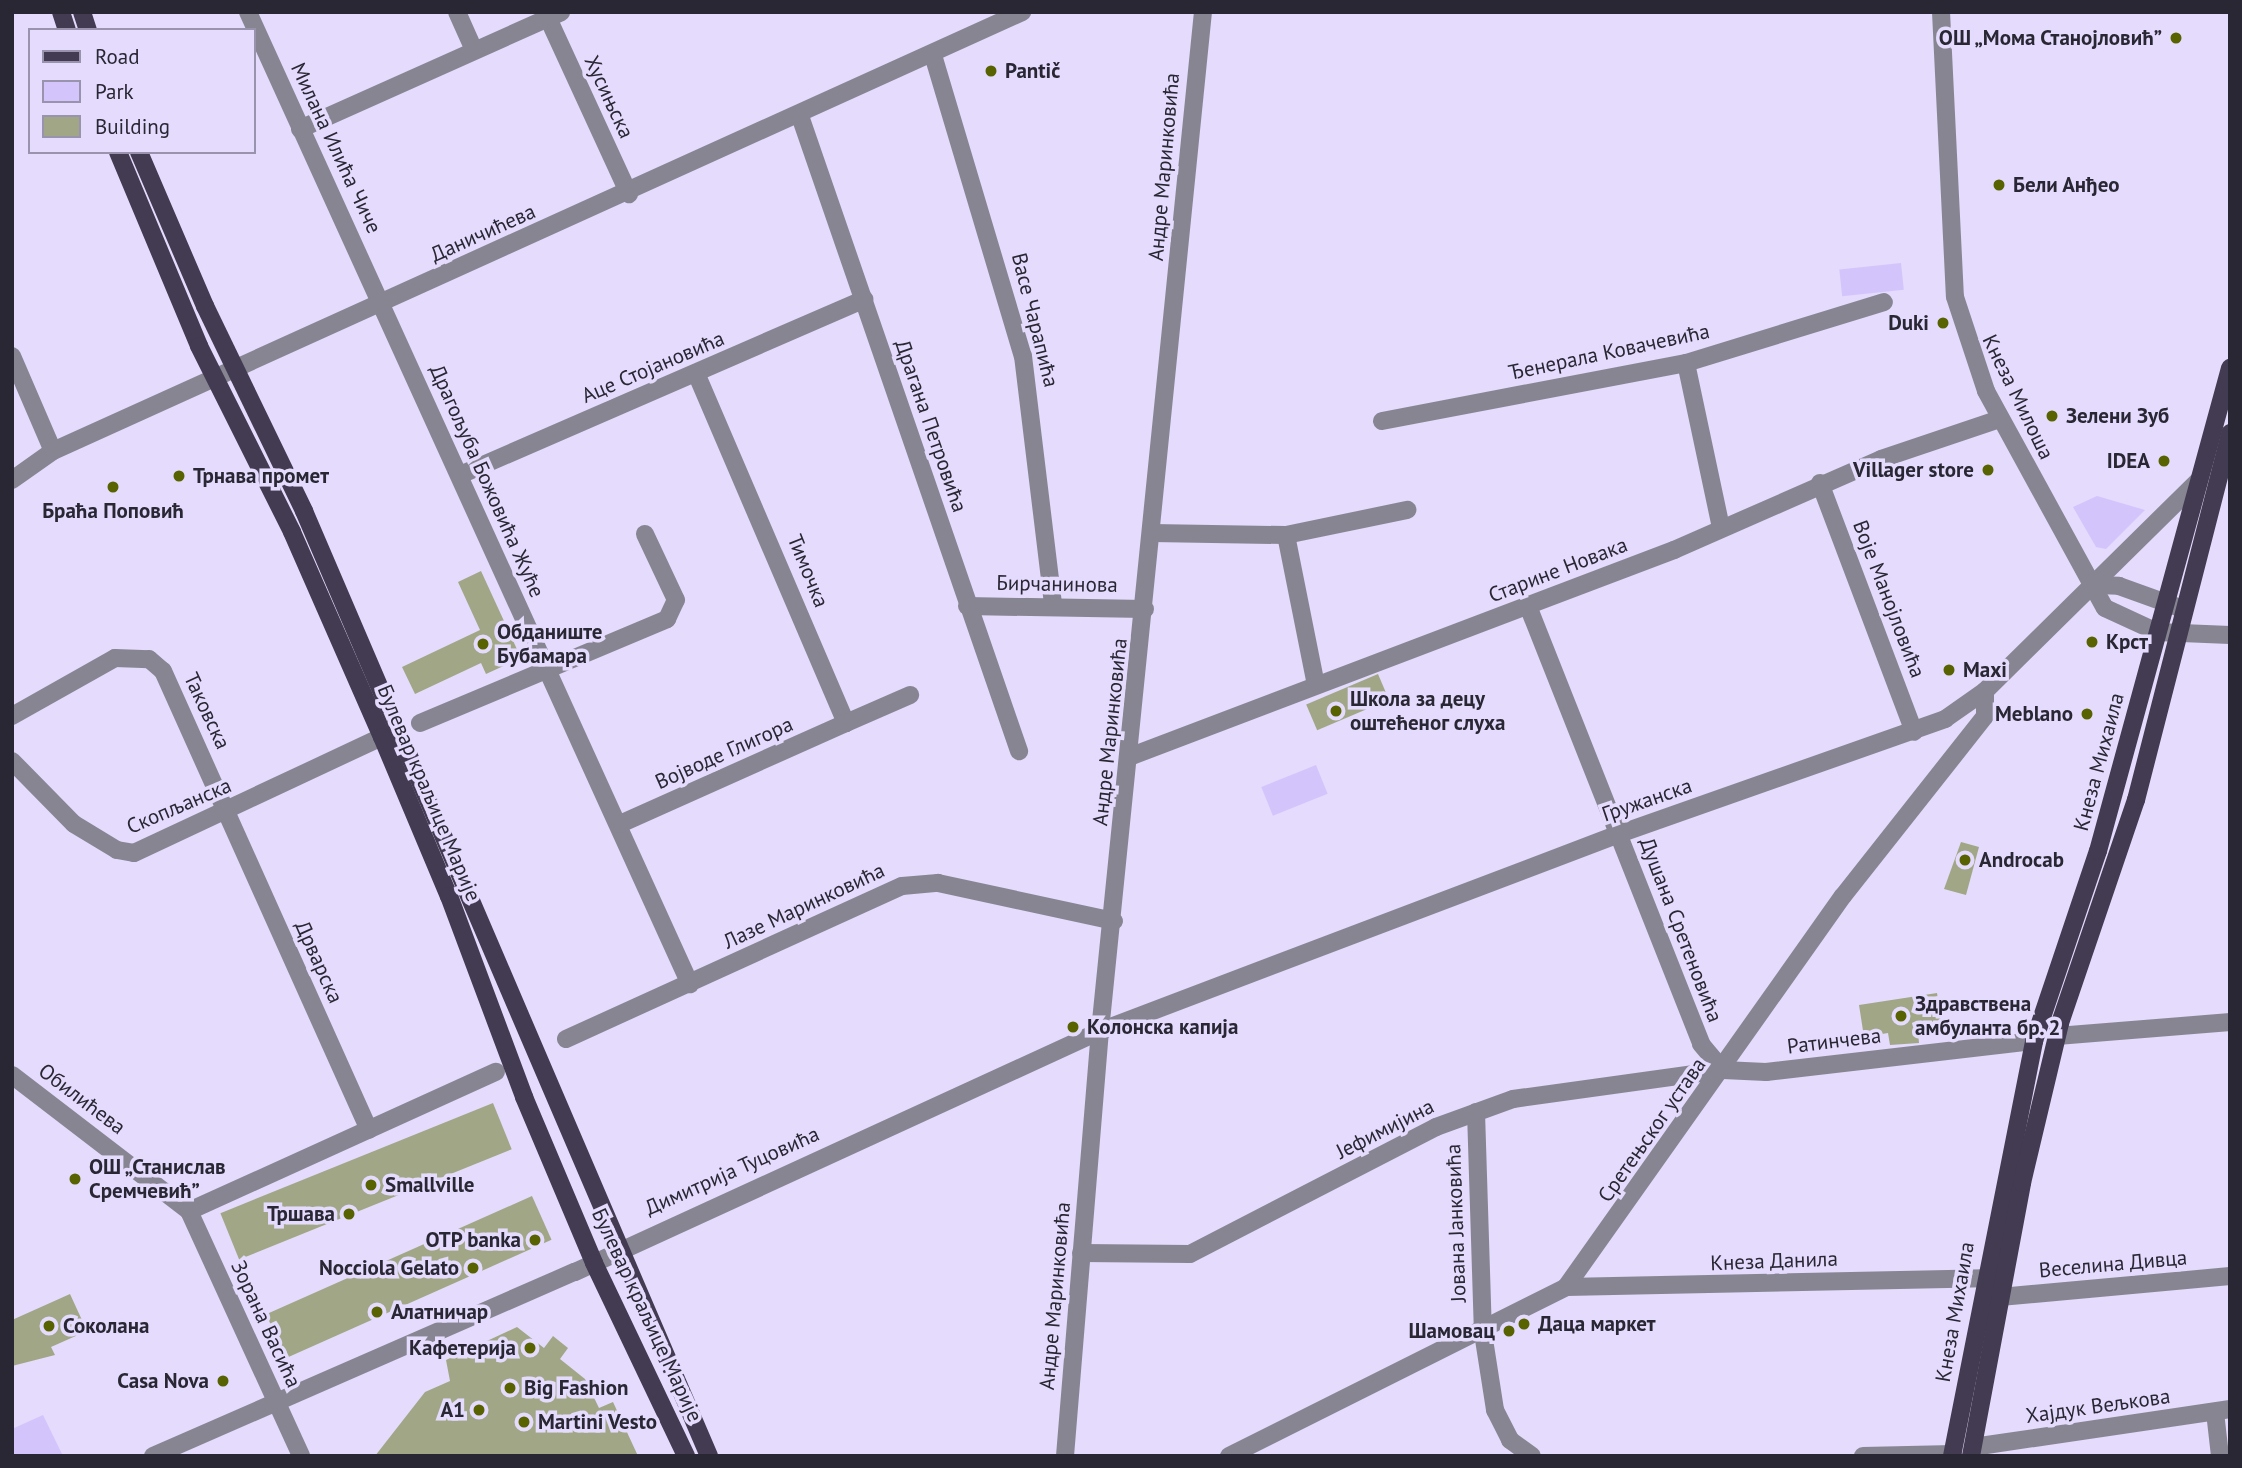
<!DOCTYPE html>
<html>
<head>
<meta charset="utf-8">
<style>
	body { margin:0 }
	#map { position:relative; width:2242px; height:1468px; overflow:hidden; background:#e4dbfd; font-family:"PT Sans",sans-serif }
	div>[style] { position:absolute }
	.green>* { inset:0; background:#d4c4fc; transform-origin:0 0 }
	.building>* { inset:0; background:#a1a786; transform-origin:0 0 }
	.minor>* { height:18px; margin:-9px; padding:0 9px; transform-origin:9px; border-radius:9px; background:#888593 }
	.major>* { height:18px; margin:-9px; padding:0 9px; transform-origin:9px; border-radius:9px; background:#423b52 }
	.dots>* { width:19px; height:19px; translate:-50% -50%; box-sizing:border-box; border:4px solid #e4dbfd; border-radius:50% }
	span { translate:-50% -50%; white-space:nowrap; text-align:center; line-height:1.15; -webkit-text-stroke:7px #e4dbfd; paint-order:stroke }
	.poi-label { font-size:21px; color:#2a2734; font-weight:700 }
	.right { translate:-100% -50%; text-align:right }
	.left { translate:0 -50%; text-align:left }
	.street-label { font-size:21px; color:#2a2734 }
	.frame { position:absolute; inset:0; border:14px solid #2a2734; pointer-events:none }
	.legend { position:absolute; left:28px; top:28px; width:228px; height:126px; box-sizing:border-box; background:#e4dbfd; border:2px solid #9a93ad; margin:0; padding:9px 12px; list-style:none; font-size:21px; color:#2a2734 }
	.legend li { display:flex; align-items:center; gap:14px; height:35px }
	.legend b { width:35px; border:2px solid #9a93ad }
</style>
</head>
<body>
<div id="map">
	<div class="green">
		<div style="left:1901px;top:263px;width:27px;height:62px;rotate:84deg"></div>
		<div style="clip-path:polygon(2097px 496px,2145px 510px,2106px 549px,2096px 547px,2073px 507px)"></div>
		<div style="left:1316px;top:765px;width:31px;height:59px;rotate:68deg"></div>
		<div style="clip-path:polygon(43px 1415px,63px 1456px,12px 1456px,12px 1429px)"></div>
	</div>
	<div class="building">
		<div style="clip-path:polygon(481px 571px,521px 658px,486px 674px,481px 663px,415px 694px,402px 667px,480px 630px,458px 582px)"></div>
		<div style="left:1378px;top:674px;width:28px;height:78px;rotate:67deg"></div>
		<div style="clip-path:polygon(1961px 842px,1979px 847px,1966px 895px,1944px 889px)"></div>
		<div style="clip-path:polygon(1937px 993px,1942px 1027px,1918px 1031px,1919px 1043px,1890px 1045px,1888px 1033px,1864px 1037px,1859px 1005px)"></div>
		<div style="left:493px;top:1103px;width:50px;height:294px;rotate:68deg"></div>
		<div style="left:532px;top:1196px;width:48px;height:291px;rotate:66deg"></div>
		<div style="clip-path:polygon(70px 1294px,87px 1331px,51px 1347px,55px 1355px,12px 1366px,12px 1320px)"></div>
		<div style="clip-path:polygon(517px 1327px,544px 1348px,553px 1336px,568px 1348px,560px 1359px,585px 1379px,599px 1408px,613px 1402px,638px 1456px,375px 1456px,425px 1392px,450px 1381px,446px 1360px)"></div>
	</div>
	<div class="minor">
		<div style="left:248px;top:12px;width:1068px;rotate:65.55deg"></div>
		<div style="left:457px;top:12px;width:42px;rotate:65.9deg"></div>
		<div style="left:1941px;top:12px;width:285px;rotate:87.2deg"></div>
		<div style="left:1955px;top:297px;width:99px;rotate:71.7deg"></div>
		<div style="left:1986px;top:391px;width:247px;rotate:61.3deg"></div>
		<div style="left:2105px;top:608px;width:57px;rotate:24.8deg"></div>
		<div style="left:2157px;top:632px;width:73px;rotate:2.4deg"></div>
		<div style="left:548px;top:18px;width:194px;rotate:65.3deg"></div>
		<div style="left:933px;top:55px;width:314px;rotate:73.4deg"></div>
		<div style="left:1023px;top:356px;width:250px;rotate:83.1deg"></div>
		<div style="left:800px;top:116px;width:672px;rotate:70.97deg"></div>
		<div style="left:300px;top:129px;width:286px;rotate:-24.1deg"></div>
		<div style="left:12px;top:356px;width:103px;rotate:66.7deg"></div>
		<div style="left:1686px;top:363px;width:168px;rotate:78deg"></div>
		<div style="left:696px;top:373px;width:381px;rotate:66.8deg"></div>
		<div style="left:846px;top:723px;width:70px;rotate:-23.6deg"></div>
		<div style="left:1382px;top:421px;width:309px;rotate:-10.8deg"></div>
		<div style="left:1686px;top:363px;width:207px;rotate:-17.1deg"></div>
		<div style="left:460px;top:475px;width:441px;rotate:-23.5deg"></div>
		<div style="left:12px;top:480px;width:50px;rotate:-35.3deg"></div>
		<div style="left:53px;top:451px;width:1064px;rotate:-24.37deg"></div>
		<div style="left:1820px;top:483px;width:266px;rotate:69.3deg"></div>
		<div style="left:1152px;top:533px;width:134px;rotate:0.9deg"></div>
		<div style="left:1286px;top:535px;width:124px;rotate:-11.7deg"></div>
		<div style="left:1286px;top:535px;width:153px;rotate:78.7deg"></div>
		<div style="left:2095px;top:585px;width:24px;rotate:2deg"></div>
		<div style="left:2119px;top:586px;width:65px;rotate:19.8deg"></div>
		<div style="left:967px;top:606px;width:178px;rotate:1deg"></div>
		<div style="left:1528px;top:606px;width:471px;rotate:68.4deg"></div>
		<div style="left:1701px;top:1044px;width:34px;rotate:50deg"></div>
		<div style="left:12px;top:716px;width:118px;rotate:-29.4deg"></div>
		<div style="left:115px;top:658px;width:34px;rotate:2deg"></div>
		<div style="left:149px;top:659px;width:18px;rotate:41deg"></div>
		<div style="left:163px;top:671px;width:503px;rotate:65.83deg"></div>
		<div style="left:420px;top:723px;width:268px;rotate:-22.8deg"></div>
		<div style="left:667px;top:619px;width:21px;rotate:-65deg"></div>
		<div style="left:676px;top:600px;width:73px;rotate:-115.2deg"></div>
		<div style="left:1129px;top:757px;width:583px;rotate:-20.8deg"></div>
		<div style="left:1674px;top:550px;width:226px;rotate:-23.7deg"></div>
		<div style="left:1881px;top:459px;width:126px;rotate:-18.6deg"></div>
		<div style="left:12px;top:761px;width:88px;rotate:45.5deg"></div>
		<div style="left:74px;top:824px;width:50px;rotate:31.2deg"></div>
		<div style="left:117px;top:850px;width:17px;rotate:10deg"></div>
		<div style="left:134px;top:853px;width:274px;rotate:-25.1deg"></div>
		<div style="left:620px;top:824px;width:248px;rotate:-24.1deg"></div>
		<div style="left:2057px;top:1036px;width:174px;rotate:-4.6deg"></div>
		<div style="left:566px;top:1039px;width:369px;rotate:-24.5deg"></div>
		<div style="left:902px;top:886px;width:36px;rotate:-5deg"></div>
		<div style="left:938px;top:883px;width:180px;rotate:12.2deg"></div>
		<div style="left:12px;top:1075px;width:223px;rotate:37.5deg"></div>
		<div style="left:189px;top:1211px;width:269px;rotate:65.4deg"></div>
		<div style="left:1476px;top:1112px;width:221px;rotate:88.2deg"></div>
		<div style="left:1483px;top:1333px;width:78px;rotate:81.1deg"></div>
		<div style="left:1495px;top:1410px;width:34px;rotate:63deg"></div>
		<div style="left:1510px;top:1440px;width:27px;rotate:36deg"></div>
		<div style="left:189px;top:1211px;width:337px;rotate:-24.4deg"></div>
		<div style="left:1081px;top:1253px;width:109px;rotate:0.5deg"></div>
		<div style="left:1190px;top:1254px;width:277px;rotate:-27.3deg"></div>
		<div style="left:1436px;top:1127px;width:82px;rotate:-20deg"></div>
		<div style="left:1513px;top:1099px;width:212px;rotate:-7.9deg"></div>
		<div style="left:1723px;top:1070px;width:43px;rotate:2.7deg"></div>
		<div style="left:1766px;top:1072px;width:270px;rotate:-6.6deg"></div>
		<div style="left:1566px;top:1287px;width:418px;rotate:-1.2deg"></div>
		<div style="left:2000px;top:1297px;width:231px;rotate:-5.2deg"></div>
		<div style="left:2215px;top:1412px;width:44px;rotate:83.5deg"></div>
		<div style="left:1973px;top:1447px;width:260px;rotate:-8.4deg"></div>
		<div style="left:153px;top:1456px;width:460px;rotate:-23.6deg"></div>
		<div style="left:575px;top:1272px;width:578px;rotate:-24.66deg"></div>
		<div style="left:1100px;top:1031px;width:555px;rotate:-20.79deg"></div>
		<div style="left:1619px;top:834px;width:346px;rotate:-19.4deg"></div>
		<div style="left:1945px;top:719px;width:49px;rotate:-35deg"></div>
		<div style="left:1985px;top:691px;width:299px;rotate:-44.6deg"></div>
		<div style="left:1065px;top:1456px;width:426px;rotate:-85.3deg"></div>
		<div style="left:1100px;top:1031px;width:1024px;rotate:-84.23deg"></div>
		<div style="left:1229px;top:1456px;width:377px;rotate:-26.6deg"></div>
		<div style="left:1566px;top:1287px;width:479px;rotate:-54.7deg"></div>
		<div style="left:1843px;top:896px;width:229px;rotate:-51.7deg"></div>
		<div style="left:1985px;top:716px;width:25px;rotate:-90deg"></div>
		<div style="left:1863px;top:1456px;width:90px;rotate:-1.3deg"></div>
	</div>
	<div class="major">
		<div style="left:61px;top:12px;width:19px;rotate:72deg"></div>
		<div style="left:82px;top:12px;width:19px;rotate:72deg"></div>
		<div style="left:118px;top:152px;width:210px;rotate:67.3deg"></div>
		<div style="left:199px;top:346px;width:208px;rotate:63.4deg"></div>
		<div style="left:292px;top:532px;width:224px;rotate:66.3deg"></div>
		<div style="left:382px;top:737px;width:173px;rotate:67.2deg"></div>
		<div style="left:449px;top:896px;width:215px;rotate:69.5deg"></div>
		<div style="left:524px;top:1097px;width:180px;rotate:67.1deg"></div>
		<div style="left:594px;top:1263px;width:214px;rotate:64.5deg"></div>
		<div style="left:139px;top:152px;width:168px;rotate:66.8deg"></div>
		<div style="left:205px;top:306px;width:228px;rotate:64.2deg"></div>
		<div style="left:304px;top:511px;width:1028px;rotate:66.8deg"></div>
		<div style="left:1952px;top:1456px;width:423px;rotate:-78.8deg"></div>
		<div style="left:2034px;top:1041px;width:200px;rotate:-71.4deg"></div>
		<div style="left:2098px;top:851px;width:501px;rotate:-74.71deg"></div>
		<div style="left:1971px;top:1456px;width:278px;rotate:-79.4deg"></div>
		<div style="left:2022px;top:1183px;width:164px;rotate:-76.6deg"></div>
		<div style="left:2060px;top:1023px;width:236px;rotate:-71.2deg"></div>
		<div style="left:2136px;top:800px;width:379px;rotate:-75.6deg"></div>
	</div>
	<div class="dots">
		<div style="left:2176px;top:38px;background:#586200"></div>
		<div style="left:991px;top:71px;background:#586200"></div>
		<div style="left:1999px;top:185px;background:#586200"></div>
		<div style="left:1943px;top:323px;background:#586200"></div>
		<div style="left:2052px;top:416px;background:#586200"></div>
		<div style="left:2164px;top:461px;background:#586200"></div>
		<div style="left:1988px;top:470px;background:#586200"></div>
		<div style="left:179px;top:476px;background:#586200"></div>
		<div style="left:113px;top:487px;background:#586200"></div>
		<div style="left:2092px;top:642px;background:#586200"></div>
		<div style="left:483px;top:644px;background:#586200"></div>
		<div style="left:1949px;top:670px;background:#586200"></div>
		<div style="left:1336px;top:711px;background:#586200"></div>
		<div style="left:2087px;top:714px;background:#586200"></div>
		<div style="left:1965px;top:860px;background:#586200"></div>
		<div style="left:1901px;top:1016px;background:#586200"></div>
		<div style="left:1073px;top:1027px;background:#586200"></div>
		<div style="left:75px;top:1179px;background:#586200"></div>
		<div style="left:371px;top:1185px;background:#586200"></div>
		<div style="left:349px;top:1214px;background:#586200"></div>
		<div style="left:535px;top:1240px;background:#586200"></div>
		<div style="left:473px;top:1268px;background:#586200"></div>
		<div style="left:377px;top:1312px;background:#586200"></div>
		<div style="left:1524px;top:1324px;background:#586200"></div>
		<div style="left:49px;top:1326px;background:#586200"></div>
		<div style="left:1509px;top:1331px;background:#586200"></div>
		<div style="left:530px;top:1348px;background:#586200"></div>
		<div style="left:223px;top:1381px;background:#586200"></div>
		<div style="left:510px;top:1388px;background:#586200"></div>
		<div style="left:479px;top:1410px;background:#586200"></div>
		<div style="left:524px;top:1422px;background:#586200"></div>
	</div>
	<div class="poi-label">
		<span class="right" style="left:2162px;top:38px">ОШ „Мома Станојловић”</span>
		<span class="left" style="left:1005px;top:71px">Pantič</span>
		<span class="left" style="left:2013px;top:185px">Бели Анђео</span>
		<span class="right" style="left:1929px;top:323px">Duki</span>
		<span class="left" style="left:2066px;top:416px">Зелени Зуб</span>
		<span class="right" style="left:2150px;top:461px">IDEA</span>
		<span class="right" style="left:1974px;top:470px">Villager store</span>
		<span class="left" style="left:193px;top:476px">Трнава промет</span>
		<span style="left:113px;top:511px">Браћа Поповић</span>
		<span class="left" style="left:497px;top:644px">Обданиште<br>Бубамара</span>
		<span class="left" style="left:2106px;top:642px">Крст</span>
		<span class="left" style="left:1963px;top:670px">Maxi</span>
		<span class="left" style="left:1350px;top:711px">Школа за децу<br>оштећеног слуха</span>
		<span class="right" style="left:2073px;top:714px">Meblano</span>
		<span class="left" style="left:1979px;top:860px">Androcab</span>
		<span class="left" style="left:1915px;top:1016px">Здравствена<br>амбуланта бр. 2</span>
		<span class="left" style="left:1087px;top:1027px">Колонска капија</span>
		<span class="left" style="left:89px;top:1179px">ОШ „Станислав<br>Сремчевић”</span>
		<span class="left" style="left:385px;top:1185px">Smallville</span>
		<span class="right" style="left:335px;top:1214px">Тршава</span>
		<span class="right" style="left:521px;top:1240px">OTP banka</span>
		<span class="right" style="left:459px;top:1268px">Nocciola Gelato</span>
		<span class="left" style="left:391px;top:1312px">Алатничар</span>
		<span class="left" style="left:1538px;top:1324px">Даца маркет</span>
		<span class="left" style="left:63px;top:1326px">Соколана</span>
		<span class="right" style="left:1495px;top:1331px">Шамовац</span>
		<span class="right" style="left:516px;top:1348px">Кафетерија</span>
		<span class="right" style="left:209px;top:1381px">Casa Nova</span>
		<span class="left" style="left:524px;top:1388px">Big Fashion</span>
		<span class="right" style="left:465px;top:1410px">A1</span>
		<span class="left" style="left:538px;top:1422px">Martini Vesto</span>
	</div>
	<div class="street-label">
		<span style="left:609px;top:97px;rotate:65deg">Хусињска</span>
		<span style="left:336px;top:148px;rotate:65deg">Милана Илића Чиче</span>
		<span style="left:1164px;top:167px;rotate:-85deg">Андре Маринковића</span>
		<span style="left:483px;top:233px;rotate:-24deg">Даничићева</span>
		<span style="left:1035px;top:320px;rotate:76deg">Васе Чарапића</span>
		<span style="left:1609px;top:352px;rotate:-12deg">Ђенерала Ковачевића</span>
		<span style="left:653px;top:367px;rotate:-23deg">Аце Стојановића</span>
		<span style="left:2018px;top:397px;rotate:64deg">Кнеза Милоша</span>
		<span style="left:931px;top:426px;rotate:71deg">Драгана Петровића</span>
		<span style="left:487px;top:481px;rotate:66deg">Драгољуба Божовића Жуће</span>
		<span style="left:1558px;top:570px;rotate:-21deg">Старине Новака</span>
		<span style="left:808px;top:571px;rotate:68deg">Тимочка</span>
		<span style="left:1057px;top:584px;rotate:1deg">Бирчанинова</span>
		<span style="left:1889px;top:599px;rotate:69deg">Воје Манојловића</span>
		<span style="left:207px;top:711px;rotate:65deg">Таковска</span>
		<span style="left:1110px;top:732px;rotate:-84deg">Андре Маринковића</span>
		<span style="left:724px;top:753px;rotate:-24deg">Војводе Глигора</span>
		<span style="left:2099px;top:762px;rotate:-75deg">Кнеза Михаила</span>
		<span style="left:429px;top:793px;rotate:67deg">Булевар краљице Марије</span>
		<span style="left:1647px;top:800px;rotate:-19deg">Гружанска</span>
		<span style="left:179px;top:806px;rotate:-23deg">Скопљанска</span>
		<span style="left:804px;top:906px;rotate:-25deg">Лазе Маринковића</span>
		<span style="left:1681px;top:930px;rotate:69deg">Душана Сретеновића</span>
		<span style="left:319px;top:962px;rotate:66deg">Дрварска</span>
		<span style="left:1834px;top:1041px;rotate:-7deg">Ратинчева</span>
		<span style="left:82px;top:1099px;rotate:37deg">Обилићева</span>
		<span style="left:1385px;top:1129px;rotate:-27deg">Јефимијина</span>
		<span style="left:1652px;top:1130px;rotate:-55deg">Сретењског устава</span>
		<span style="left:732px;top:1171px;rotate:-24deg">Димитрија Туцовића</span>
		<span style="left:1456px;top:1223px;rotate:-92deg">Јована Јанковића</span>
		<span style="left:1774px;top:1261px;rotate:-2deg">Кнеза Данила</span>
		<span style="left:2113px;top:1264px;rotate:-5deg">Веселина Дивца</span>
		<span style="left:1055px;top:1296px;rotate:-85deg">Андре Маринковића</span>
		<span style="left:1955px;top:1312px;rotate:-80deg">Кнеза Михаила</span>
		<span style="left:647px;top:1315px;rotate:65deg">Булевар краљице Марије</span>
		<span style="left:266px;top:1324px;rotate:65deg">Зорана Васића</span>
		<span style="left:2098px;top:1406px;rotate:-8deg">Хајдук Вељкова</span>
	</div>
	<div class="frame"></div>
	<ul class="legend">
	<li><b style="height:9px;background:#423b52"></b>Road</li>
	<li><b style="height:19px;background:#d4c4fc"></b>Park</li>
	<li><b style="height:19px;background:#a1a786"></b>Building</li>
	</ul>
</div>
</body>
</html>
